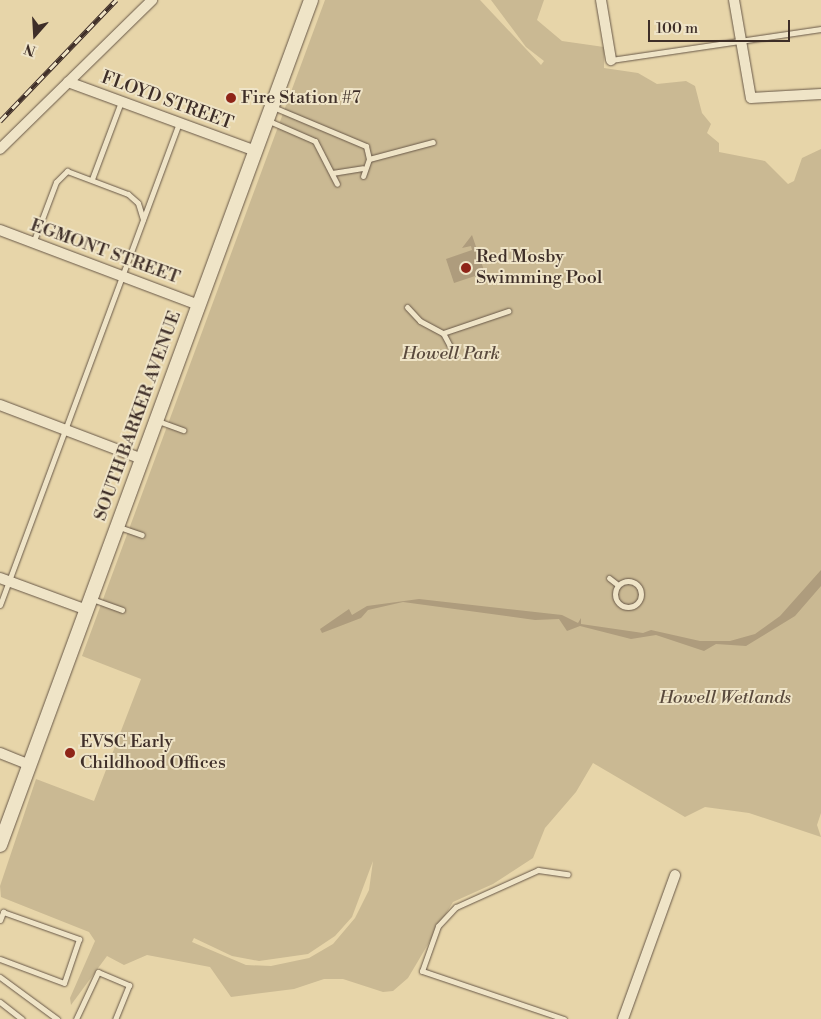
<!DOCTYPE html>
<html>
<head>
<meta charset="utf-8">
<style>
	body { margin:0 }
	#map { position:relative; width:821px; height:1019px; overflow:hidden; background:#e7d5a9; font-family:"Libre Bodoni",serif }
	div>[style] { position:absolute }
	.green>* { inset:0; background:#cab993 }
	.water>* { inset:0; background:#ae9c7d }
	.roads { filter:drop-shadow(0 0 1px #685848) drop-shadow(0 0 1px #685848) }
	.lane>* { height:5px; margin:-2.5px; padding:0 2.5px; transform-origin:2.5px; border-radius:2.5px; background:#efe4c7 }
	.lane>.ring { margin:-2.5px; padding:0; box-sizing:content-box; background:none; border:5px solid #efe4c7; border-radius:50% }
	.street>* { height:10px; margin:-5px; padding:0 5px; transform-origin:5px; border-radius:5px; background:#efe4c7 }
	.secondary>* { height:14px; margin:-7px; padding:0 7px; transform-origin:7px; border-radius:7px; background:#efe4c7 }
	.rail>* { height:5px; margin-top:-2.5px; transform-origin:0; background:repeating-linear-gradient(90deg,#efe4c7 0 9px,#3e2e28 0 18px); box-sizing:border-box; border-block:1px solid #3e2e28 }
	.dots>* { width:14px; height:14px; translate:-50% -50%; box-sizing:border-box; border:2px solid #efe4c7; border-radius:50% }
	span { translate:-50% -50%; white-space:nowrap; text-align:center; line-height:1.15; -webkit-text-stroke:4px #efe4c7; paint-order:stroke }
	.poi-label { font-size:18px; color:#3e2e28 }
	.left { translate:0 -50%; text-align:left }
	.street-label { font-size:18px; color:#3e2e28 }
	.park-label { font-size:18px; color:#5a4a3d; font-style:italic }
	.north { position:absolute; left:10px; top:10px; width:50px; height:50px; -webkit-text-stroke:4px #efe4c7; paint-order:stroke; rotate:199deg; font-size:14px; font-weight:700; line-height:20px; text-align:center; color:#3e2e28 }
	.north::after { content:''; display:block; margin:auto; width:18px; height:22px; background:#3e2e28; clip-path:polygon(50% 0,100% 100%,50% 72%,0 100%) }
	.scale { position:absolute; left:648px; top:20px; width:142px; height:22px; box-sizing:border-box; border:2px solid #3e2e28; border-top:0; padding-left:6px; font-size:15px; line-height:18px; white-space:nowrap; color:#3e2e28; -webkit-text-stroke:4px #efe4c7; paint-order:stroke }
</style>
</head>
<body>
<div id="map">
	<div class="green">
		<div style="clip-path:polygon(evenodd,325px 0,480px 0,541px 65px,544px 61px,526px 47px,491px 0,544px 0,537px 20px,562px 41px,604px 47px,604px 68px,638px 73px,657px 84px,686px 81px,695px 86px,702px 113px,711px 124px,707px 133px,719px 143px,719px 152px,765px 161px,788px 184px,794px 181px,802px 158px,821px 149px,821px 813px,817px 825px,821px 837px,749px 813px,705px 807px,685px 817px,593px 763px,576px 792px,545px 828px,533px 858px,493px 884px,453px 902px,408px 978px,393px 991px,383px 992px,343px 979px,324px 979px,294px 989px,231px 997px,210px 967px,147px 955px,124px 965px,107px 956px,71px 1005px,70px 998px,95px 941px,89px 932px,1px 897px,0 886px,36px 779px,94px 801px,141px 679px,82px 656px,325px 0,373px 861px,369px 890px,355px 918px,333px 944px,309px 958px,271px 966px,246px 965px,192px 942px,194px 938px,232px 956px,259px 961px,308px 954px,335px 936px,352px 917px,373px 861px)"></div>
	</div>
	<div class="water">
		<div style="clip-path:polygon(472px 235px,488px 282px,477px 283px,475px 276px,454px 283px,446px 259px,472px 250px,471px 246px,462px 248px)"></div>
		<div style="clip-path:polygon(821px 570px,821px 586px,795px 616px,746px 646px,716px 644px,704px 651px,656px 635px,631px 639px,580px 626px,567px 631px,559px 619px,535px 620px,403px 602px,368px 610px,361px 618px,322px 633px,320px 629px,349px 609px,352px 615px,367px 606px,419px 599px,562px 615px,578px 623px,581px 618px,581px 624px,643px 633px,651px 630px,700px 641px,730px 641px,755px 634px,780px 616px)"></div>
	</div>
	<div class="roads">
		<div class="lane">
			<div style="left:611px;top:60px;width:212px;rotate:-8.4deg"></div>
			<div style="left:273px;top:107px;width:101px;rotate:22.8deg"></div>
			<div style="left:366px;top:146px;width:13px;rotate:77deg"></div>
			<div style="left:369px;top:159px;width:18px;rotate:109deg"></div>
			<div style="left:269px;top:121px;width:50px;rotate:23.5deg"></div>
			<div style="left:315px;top:141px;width:48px;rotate:62.9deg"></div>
			<div style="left:369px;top:159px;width:66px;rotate:-14.9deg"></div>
			<div style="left:332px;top:173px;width:31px;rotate:-9deg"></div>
			<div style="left:92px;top:179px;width:82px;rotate:-69.4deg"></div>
			<div style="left:33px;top:243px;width:65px;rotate:-69.3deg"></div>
			<div style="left:56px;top:182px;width:16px;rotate:-45deg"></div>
			<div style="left:67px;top:171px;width:65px;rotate:20.7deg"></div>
			<div style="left:128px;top:194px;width:13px;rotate:42deg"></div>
			<div style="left:138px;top:203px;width:17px;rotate:73deg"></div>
			<div style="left:407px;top:307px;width:19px;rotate:47deg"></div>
			<div style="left:420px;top:321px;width:26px;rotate:28deg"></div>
			<div style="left:443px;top:333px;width:24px;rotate:62deg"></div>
			<div style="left:443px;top:333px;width:69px;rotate:-18.7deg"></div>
			<div style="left:158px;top:421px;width:27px;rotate:20deg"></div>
			<div style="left:119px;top:527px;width:24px;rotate:19deg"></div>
			<div style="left:609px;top:578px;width:11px;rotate:38deg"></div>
			<div class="ring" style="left:615px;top:581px;width:21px;height:21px"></div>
			<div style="left:92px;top:599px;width:32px;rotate:20deg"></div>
			<div style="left:0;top:605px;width:514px;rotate:-69.63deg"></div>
			<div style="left:0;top:920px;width:9px;rotate:-69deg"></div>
			<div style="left:3px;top:912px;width:81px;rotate:19.6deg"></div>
			<div style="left:79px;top:939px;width:46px;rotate:108.8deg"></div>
			<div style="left:64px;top:983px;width:68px;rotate:-159.4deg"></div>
			<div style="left:0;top:977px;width:71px;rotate:36.4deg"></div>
			<div style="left:0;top:1002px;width:28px;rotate:38deg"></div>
			<div style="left:76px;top:1019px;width:52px;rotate:-64.9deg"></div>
			<div style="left:98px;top:972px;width:34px;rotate:23deg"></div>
			<div style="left:129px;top:985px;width:37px;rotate:112deg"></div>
			<div style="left:564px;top:1019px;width:150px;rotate:-161.3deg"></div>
			<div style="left:422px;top:971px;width:48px;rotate:-70.4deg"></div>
			<div style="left:438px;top:926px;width:26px;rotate:-47deg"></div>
			<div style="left:456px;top:907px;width:90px;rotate:-24.3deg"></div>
			<div style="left:538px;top:870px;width:30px;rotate:8deg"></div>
		</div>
		<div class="street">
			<div style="left:601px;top:0;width:61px;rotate:80.5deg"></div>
			<div style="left:734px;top:0;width:99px;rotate:80.2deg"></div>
			<div style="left:751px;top:98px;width:70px;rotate:-3.3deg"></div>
			<div style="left:68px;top:82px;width:200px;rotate:20.2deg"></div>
			<div style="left:0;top:149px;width:213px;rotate:-44.4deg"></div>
			<div style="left:0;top:230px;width:213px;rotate:20.7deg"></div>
			<div style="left:0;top:405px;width:152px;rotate:20.8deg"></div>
			<div style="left:0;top:578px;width:93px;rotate:20.2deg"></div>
			<div style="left:0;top:753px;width:32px;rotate:22deg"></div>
			<div style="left:623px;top:1019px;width:153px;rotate:-70.1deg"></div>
		</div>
		<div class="secondary">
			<div style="left:0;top:845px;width:900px;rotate:-69.79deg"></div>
		</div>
	</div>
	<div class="rail">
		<div style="left:0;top:121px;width:168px;rotate:-46.2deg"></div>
	</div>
	<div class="dots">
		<div style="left:231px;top:98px;background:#8f2418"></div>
		<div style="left:466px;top:268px;background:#8f2418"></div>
		<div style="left:70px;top:753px;background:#8f2418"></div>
	</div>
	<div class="poi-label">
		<span class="left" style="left:241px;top:98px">Fire Station #7</span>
		<span class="left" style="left:476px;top:268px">Red Mosby<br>Swimming Pool</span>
		<span class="left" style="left:80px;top:753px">EVSC Early<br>Childhood Offices</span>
	</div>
	<div class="street-label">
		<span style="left:167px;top:101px;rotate:20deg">FLOYD STREET</span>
		<span style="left:105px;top:252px;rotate:20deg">EGMONT STREET</span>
		<span style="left:138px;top:416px;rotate:-70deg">SOUTH BARKER AVENUE</span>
	</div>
	<div class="park-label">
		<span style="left:451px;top:354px">Howell Park</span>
		<span style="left:725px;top:698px">Howell Wetlands</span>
	</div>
	<div class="north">N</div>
	<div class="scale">100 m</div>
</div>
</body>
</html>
